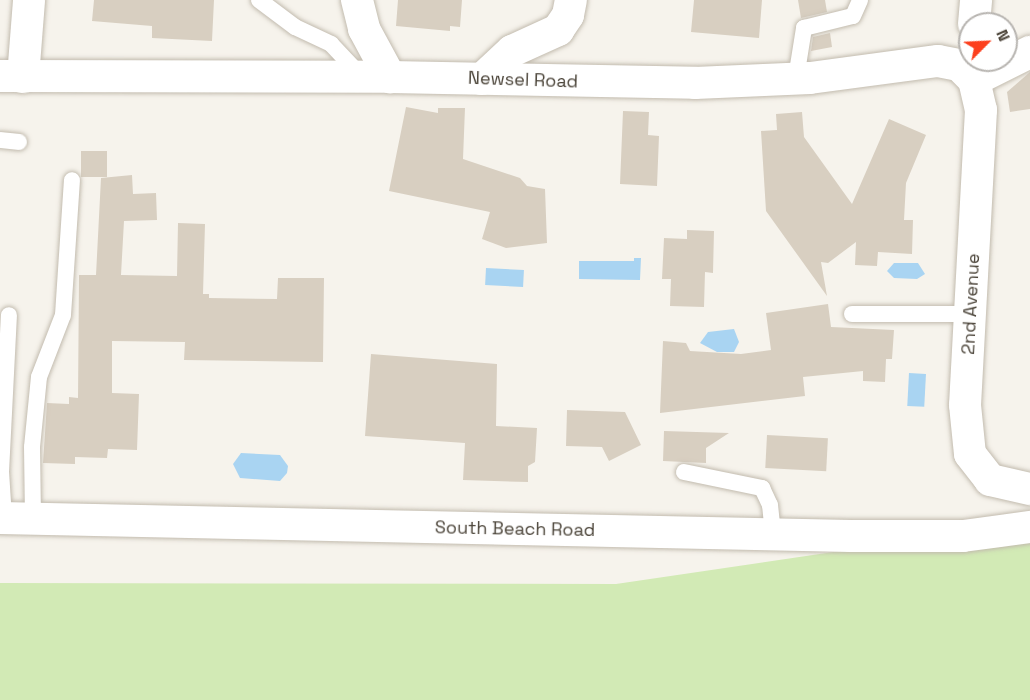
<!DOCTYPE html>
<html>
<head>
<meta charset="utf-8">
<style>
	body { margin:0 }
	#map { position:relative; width:1030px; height:700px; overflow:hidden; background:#f6f3ec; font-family:"Space Grotesk",sans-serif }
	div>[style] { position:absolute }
	.green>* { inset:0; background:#d2eab5 }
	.water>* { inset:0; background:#a9d4f2; transform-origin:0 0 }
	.building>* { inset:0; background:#d8cfc1; transform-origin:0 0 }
	.roads { filter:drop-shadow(0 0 2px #c2bbae) drop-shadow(0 0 2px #c2bbae) }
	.service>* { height:16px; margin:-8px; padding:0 8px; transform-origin:8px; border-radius:8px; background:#fff }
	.minor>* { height:32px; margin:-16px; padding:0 16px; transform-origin:16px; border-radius:16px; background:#fff }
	span { translate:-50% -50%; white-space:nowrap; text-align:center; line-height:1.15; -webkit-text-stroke:4.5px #fff; paint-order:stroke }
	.street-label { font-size:18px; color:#4b4439 }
	.north { position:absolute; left:958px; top:12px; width:60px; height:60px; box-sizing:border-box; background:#fff; border:2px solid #b7b4b0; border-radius:50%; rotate:66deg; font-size:16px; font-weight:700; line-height:24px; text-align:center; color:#4b4439 }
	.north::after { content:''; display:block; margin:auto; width:21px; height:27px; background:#fc3f1d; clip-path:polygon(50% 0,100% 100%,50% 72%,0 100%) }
</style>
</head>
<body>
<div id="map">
	<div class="green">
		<div style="clip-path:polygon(1030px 523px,1030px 700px,0 700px,0 583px,616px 584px)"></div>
	</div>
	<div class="water">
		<div style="clip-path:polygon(634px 258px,641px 258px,640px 280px,579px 279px,579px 261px,634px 261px)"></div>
		<div style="clip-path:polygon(894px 263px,918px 263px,925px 274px,917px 279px,894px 278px,887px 271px)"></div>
		<div style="left:486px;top:268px;width:38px;height:17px;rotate:3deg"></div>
		<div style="clip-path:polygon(734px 329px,739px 342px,734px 352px,717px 352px,700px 343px,708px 332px)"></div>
		<div style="left:909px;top:373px;width:17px;height:33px;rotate:3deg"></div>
		<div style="clip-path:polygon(241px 453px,280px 455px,288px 466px,287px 473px,280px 481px,240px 478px,233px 464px)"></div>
	</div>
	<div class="building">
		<div style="clip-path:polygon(94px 0,214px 0,212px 41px,152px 38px,152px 26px,92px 21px)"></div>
		<div style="clip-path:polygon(398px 0,462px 0,460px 27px,450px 26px,450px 31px,396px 26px)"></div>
		<div style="clip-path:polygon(694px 0,762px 0,759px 38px,691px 32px)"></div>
		<div style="clip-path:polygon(798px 0,825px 0,827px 12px,801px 18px)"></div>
		<div style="clip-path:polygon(830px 33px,832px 47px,811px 51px,813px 37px)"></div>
		<div style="clip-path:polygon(1030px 72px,1030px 109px,1010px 112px,1007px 92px)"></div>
		<div style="clip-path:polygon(406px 107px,438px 113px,438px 108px,465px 108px,463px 159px,520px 178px,527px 186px,545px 189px,547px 243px,506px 248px,482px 239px,490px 212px,389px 191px)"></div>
		<div style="clip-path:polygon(623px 111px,649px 112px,648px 135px,659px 136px,657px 186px,620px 184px)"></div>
		<div style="clip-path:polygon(802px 112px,804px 137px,852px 204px,889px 119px,926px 135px,906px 183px,904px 220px,913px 220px,912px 254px,878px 252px,877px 266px,855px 265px,856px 242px,828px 263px,821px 262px,827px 296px,766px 211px,761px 131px,777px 130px,776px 114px)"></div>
		<div style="left:81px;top:151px;width:26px;height:26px"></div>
		<div style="clip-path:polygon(132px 175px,133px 194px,156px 193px,157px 220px,124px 221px,121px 275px,177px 276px,178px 223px,205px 224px,203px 294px,209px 294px,209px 298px,277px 299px,278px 278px,324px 278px,323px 362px,184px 360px,185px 342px,112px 341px,112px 393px,139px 394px,137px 450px,108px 449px,107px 458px,75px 457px,75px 464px,43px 463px,47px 403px,69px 404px,69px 397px,78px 398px,79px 275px,96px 275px,101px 178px)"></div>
		<div style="clip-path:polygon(687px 230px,714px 231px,713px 273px,705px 272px,704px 307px,670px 306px,671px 279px,662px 279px,664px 238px,687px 239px)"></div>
		<div style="clip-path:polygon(828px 304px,831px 327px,894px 330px,892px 359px,886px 359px,885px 382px,863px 381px,863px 371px,803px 377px,805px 396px,660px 413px,663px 341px,686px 343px,690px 351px,741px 354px,771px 350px,766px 313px)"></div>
		<div style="clip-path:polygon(371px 354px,497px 364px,496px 426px,537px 428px,535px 462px,528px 466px,528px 482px,463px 480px,465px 443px,365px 436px)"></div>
		<div style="clip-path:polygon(567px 410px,625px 412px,641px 445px,609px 461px,602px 447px,566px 446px)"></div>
		<div style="clip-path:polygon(664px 431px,729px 433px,706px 448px,706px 463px,663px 461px)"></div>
		<div style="left:767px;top:435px;width:61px;height:33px;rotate:3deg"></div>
	</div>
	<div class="roads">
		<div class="service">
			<div style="left:259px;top:0;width:45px;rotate:36.9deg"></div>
			<div style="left:295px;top:27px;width:40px;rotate:25deg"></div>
			<div style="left:331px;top:44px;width:45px;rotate:46.8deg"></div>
			<div style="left:796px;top:78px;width:51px;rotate:-80.9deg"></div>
			<div style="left:804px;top:28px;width:50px;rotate:-13.8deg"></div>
			<div style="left:853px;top:16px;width:17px;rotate:-66deg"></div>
			<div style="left:0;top:140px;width:19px;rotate:6deg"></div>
			<div style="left:852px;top:314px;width:119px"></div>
			<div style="left:684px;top:472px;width:80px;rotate:11.6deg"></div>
			<div style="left:762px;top:488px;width:19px;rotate:65deg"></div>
			<div style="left:770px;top:505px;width:29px;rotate:84deg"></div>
			<div style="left:4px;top:518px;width:46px;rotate:-93.7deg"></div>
			<div style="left:1px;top:472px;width:157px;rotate:-87.1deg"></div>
			<div style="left:33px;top:518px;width:71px;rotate:-90.8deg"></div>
			<div style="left:32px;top:447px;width:70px;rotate:-84.3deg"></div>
			<div style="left:39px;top:377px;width:66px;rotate:-68.8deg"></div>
			<div style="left:63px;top:315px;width:135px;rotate:-86.2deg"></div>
		</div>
		<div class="minor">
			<div style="left:357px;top:0;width:30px;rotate:76deg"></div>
			<div style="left:364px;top:29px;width:55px;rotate:61.6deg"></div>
			<div style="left:974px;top:24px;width:24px;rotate:-85deg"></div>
			<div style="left:0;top:76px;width:390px;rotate:0.1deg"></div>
			<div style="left:390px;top:77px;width:305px;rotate:1.1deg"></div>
			<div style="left:695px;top:83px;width:115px;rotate:-2.5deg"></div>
			<div style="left:810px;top:78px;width:129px;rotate:-7.6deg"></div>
			<div style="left:938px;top:61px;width:21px;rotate:11deg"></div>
			<div style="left:959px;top:65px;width:21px;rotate:45deg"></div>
			<div style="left:974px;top:80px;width:31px;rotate:77deg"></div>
			<div style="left:981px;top:110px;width:295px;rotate:93.1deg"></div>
			<div style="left:965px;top:405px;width:49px;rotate:84.2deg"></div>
			<div style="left:970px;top:454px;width:33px;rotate:52deg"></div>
			<div style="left:990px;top:480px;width:41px;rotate:12.7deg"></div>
			<div style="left:23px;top:77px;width:77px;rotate:-85.5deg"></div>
			<div style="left:482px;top:79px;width:41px;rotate:-43deg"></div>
			<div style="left:512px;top:51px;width:51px;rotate:-24.5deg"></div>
			<div style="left:558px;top:30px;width:18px;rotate:-56deg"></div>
			<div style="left:568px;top:15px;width:15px;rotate:-79deg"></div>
			<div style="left:974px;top:80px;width:63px;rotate:-26.6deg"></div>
			<div style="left:0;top:518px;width:851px;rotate:1.21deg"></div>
			<div style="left:851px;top:536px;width:112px"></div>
			<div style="left:963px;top:536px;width:68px;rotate:-7.7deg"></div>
		</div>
	</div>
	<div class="street-label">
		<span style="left:523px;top:80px;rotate:2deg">Newsel Road</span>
		<span style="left:971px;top:304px;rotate:-87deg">2nd Avenue</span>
		<span style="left:515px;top:529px;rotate:1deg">South Beach Road</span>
	</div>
	<div class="north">N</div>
</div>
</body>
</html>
